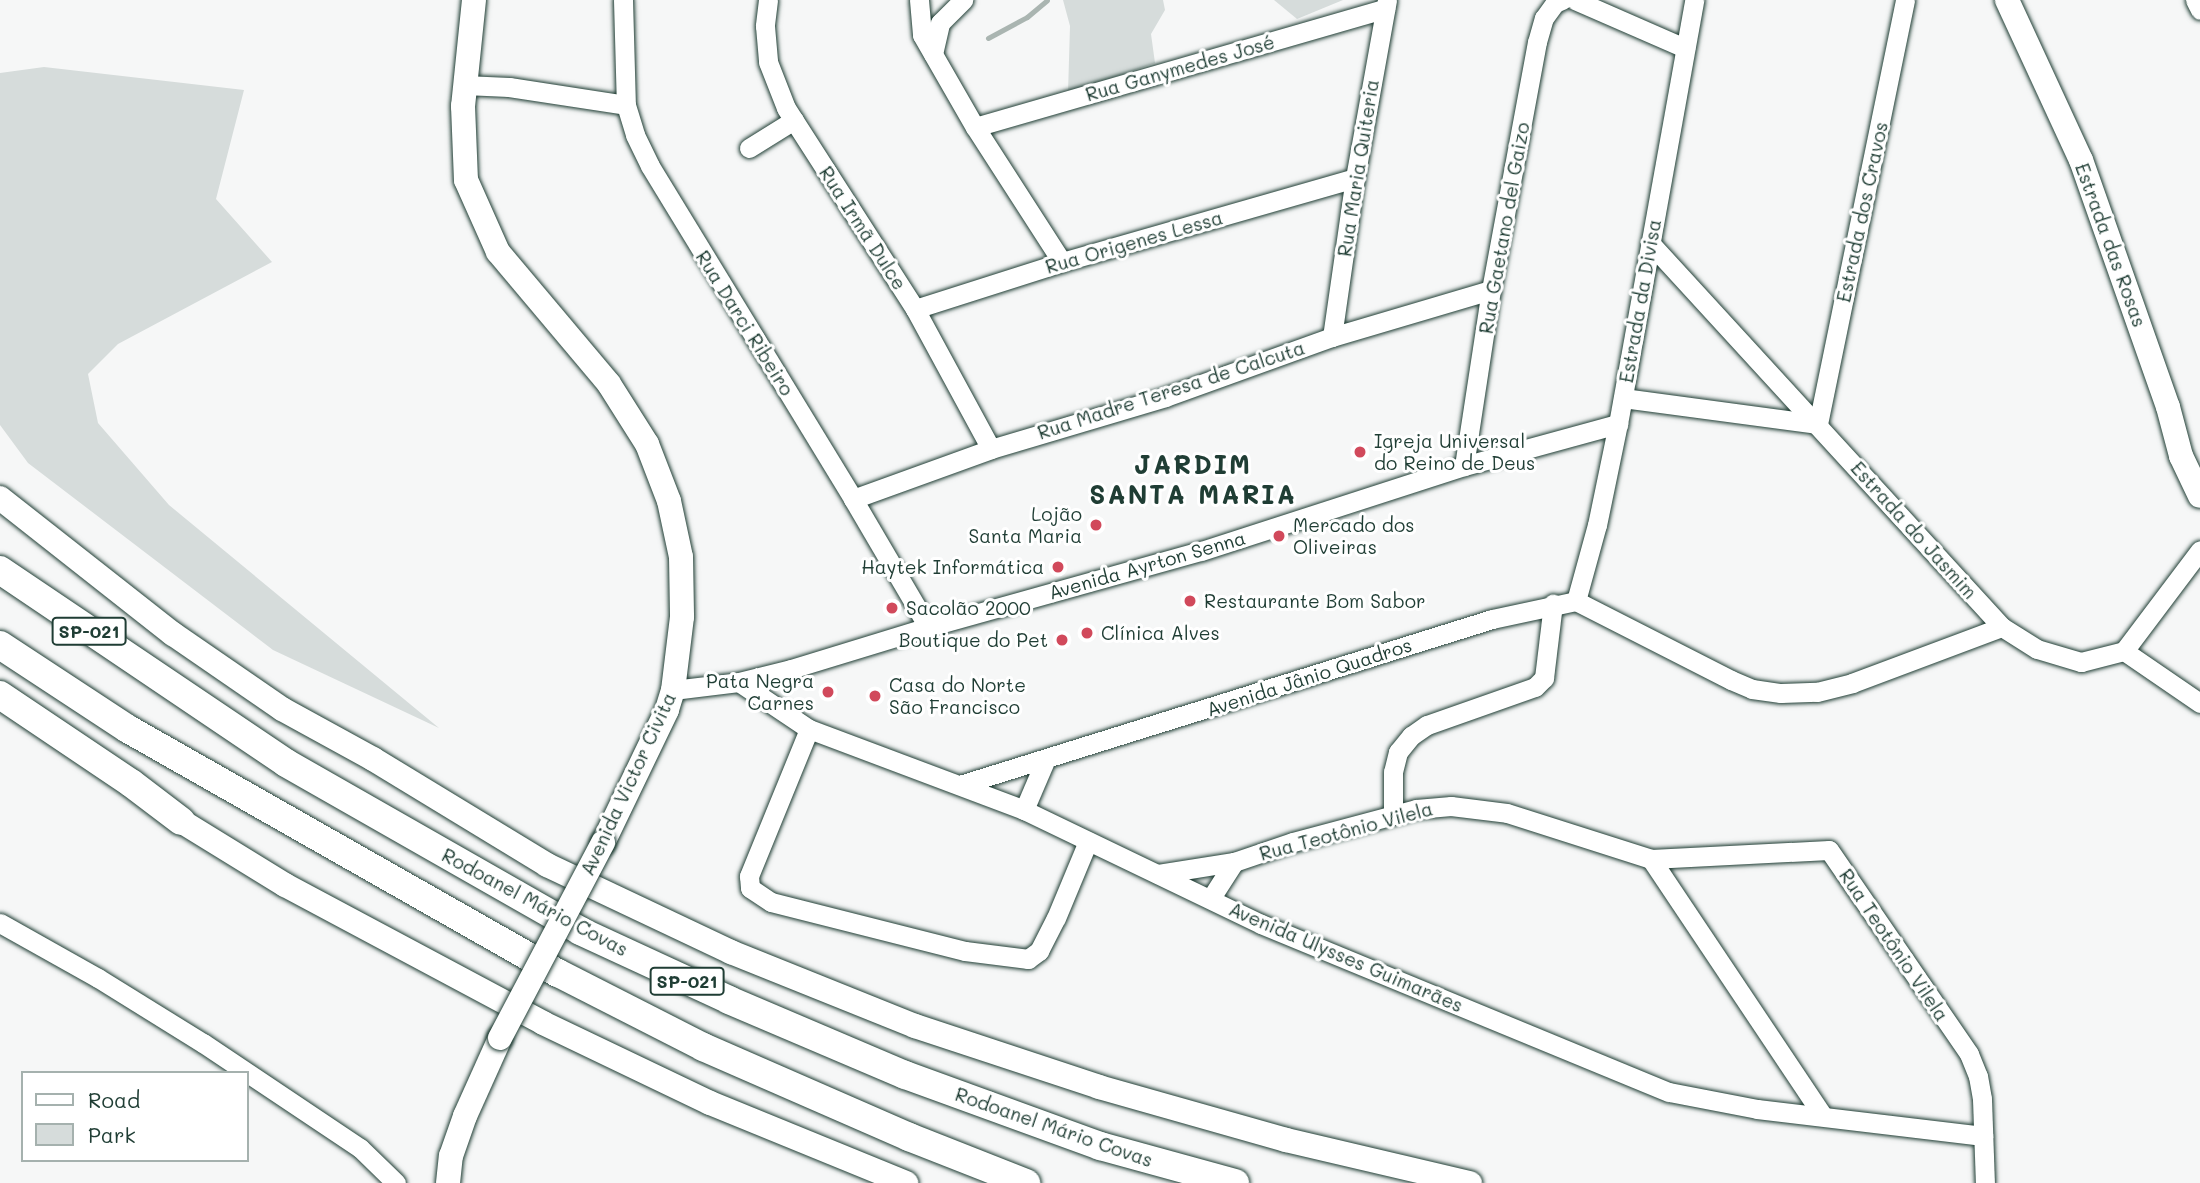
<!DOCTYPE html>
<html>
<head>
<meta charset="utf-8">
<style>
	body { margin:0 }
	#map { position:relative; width:2200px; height:1183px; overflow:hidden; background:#f6f7f7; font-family:Mali,sans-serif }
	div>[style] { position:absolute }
	.green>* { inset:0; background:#d6dcdb }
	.stream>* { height:5px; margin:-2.5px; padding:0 2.5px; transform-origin:2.5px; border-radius:2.5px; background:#aab5b1 }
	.roads { filter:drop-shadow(0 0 2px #1f3d34) drop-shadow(0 0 2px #1f3d34) }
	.minor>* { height:19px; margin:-9.5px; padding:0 9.5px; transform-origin:9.5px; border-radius:9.5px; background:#fff }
	.major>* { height:24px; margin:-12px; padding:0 12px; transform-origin:12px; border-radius:12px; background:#fff }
	.highway>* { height:28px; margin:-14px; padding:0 14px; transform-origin:14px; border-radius:14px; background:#fff }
	.bridges { filter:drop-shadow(0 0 2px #1f3d34) drop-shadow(0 0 2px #1f3d34) }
	.major-bridge>* { height:24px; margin:-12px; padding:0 12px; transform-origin:12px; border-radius:12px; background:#fff }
	.dots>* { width:19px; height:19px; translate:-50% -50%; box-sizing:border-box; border:4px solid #fff; border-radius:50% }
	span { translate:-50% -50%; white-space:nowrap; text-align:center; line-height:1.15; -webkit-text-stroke:6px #fff; paint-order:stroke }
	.shield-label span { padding:2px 5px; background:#fff; border:2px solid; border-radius:5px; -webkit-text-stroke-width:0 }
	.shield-label { font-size:18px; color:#1f3d34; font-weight:700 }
	.street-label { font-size:19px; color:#1f3d34 }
	.poi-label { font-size:19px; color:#1f3d34 }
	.left { translate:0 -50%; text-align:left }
	.right { translate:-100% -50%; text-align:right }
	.district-label { font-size:26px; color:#1f3d34; font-weight:700; letter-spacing:2px }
	.legend { position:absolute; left:21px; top:1071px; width:228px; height:91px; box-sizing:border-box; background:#fff; border:2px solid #a5b1ae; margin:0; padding:9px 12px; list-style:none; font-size:21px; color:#1f3d34 }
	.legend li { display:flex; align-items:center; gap:14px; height:35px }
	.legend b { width:35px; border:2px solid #a5b1ae }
</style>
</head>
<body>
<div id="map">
	<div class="green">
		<div style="clip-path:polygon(1063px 0,1163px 0,1165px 10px,1151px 34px,1155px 63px,1068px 93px,1070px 26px)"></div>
		<div style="clip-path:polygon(1274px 0,1343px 0,1297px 19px)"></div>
		<div style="clip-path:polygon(44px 67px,244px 90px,216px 199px,272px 262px,118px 344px,88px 374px,98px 423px,169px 505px,439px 728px,273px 650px,28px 463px,0 425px,0 73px)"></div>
	</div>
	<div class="stream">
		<div style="left:988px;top:38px;width:44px;rotate:-28.3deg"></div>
		<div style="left:1027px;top:17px;width:26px;rotate:-40deg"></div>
	</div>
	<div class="roads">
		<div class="minor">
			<div style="left:623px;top:0;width:105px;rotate:88.4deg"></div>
			<div style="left:626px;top:105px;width:31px;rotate:73deg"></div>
			<div style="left:635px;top:135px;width:34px;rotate:64deg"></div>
			<div style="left:650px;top:166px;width:390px;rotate:58.6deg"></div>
			<div style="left:853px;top:499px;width:148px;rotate:59.6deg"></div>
			<div style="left:768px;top:0;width:26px;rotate:97deg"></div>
			<div style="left:765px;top:26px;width:36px;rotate:85deg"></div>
			<div style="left:768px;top:62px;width:49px;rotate:68.6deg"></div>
			<div style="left:786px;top:108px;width:239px;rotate:57.3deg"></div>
			<div style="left:915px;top:309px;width:159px;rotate:61.5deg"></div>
			<div style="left:919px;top:0;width:35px;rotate:85deg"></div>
			<div style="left:922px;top:35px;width:106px;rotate:60.1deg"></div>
			<div style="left:975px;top:127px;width:161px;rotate:57.2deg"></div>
			<div style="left:1575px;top:0;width:120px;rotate:23.6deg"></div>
			<div style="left:2195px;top:0;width:11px;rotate:63deg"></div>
			<div style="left:933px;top:54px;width:32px;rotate:-77deg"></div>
			<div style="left:940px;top:23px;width:33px;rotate:-45deg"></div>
			<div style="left:464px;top:85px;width:45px;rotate:2.5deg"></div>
			<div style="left:509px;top:87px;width:118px;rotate:8.7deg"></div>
			<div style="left:975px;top:127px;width:427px;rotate:-16.1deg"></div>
			<div style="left:749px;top:148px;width:53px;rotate:-31.9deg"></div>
			<div style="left:1650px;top:243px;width:521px;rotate:47.49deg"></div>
			<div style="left:2002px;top:627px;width:41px;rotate:32.2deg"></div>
			<div style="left:2037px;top:649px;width:46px;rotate:16.5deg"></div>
			<div style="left:2081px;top:662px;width:44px;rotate:-14.3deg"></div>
			<div style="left:2124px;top:651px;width:126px;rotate:-53deg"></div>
			<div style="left:915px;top:309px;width:154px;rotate:-17.7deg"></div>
			<div style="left:1062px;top:262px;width:305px;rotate:-16deg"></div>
			<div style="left:1332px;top:337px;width:161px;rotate:-81.8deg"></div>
			<div style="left:1355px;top:178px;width:181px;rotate:-79.8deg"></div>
			<div style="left:1623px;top:398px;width:197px;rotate:7.6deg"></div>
			<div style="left:1818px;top:424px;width:433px;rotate:-78.4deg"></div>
			<div style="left:1464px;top:466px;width:178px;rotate:-81.3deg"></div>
			<div style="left:1491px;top:290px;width:252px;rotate:-79.5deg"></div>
			<div style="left:1537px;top:42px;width:25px;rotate:-74deg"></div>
			<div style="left:1544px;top:18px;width:19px;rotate:-54deg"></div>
			<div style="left:1555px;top:3px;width:8px;rotate:-23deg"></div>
			<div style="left:853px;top:499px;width:147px;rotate:-19.9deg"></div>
			<div style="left:991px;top:449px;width:182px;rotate:-16.6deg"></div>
			<div style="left:1165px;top:397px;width:177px;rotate:-19.8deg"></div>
			<div style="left:1332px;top:337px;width:166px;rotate:-16.5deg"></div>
			<div style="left:1576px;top:601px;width:79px;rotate:-74.6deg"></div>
			<div style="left:1597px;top:525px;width:103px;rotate:-78.3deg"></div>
			<div style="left:1618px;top:424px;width:431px;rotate:-79.8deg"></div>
			<div style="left:1576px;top:601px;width:174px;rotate:27deg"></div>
			<div style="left:1731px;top:680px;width:23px;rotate:23deg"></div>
			<div style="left:1752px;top:689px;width:29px;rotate:8deg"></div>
			<div style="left:1781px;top:693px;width:36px;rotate:-2deg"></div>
			<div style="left:1817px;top:692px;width:36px;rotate:-14deg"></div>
			<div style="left:1852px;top:683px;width:160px;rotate:-20.5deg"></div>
			<div style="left:2124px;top:651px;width:92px;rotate:34.4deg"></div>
			<div style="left:739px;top:682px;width:84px;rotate:33.9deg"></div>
			<div style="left:809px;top:729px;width:230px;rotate:20.6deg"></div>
			<div style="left:1024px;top:810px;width:263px;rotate:25.7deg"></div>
			<div style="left:1261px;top:924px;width:441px;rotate:22.4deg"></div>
			<div style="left:1669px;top:1092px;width:90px;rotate:10.9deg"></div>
			<div style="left:1757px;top:1109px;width:228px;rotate:6.8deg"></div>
			<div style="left:673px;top:690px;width:66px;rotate:-6.9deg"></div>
			<div style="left:739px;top:682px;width:54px;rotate:-14deg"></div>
			<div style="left:791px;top:669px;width:143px;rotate:-17deg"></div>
			<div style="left:928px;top:627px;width:283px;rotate:-15.6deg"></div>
			<div style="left:1201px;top:551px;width:276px;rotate:-17.9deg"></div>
			<div style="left:1464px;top:466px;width:160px;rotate:-15.3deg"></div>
			<div style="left:809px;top:729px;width:159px;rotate:112.2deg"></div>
			<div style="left:749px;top:876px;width:12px;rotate:85deg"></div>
			<div style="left:750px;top:888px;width:25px;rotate:34deg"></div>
			<div style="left:771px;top:902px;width:200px;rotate:14.2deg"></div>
			<div style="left:965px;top:951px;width:64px;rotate:7.2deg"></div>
			<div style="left:1028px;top:959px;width:14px;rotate:-36deg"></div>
			<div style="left:1039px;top:951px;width:37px;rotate:-63deg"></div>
			<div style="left:1056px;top:918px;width:83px;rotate:-67.4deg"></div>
			<div style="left:963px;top:784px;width:554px;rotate:-17.32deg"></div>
			<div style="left:1492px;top:619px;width:86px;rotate:-12.1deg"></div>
			<div style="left:1024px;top:810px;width:53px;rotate:-66.8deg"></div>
			<div style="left:1393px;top:815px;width:43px;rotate:-90deg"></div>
			<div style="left:1393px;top:772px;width:21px;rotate:-76deg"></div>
			<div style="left:1398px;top:752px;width:21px;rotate:-51deg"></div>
			<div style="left:1411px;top:736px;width:19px;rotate:-35deg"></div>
			<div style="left:1427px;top:725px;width:114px;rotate:-19.4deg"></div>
			<div style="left:1535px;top:687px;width:13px;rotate:-45deg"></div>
			<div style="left:1544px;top:678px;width:75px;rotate:-83.1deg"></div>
			<div style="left:1651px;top:859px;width:309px;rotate:56.2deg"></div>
			<div style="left:1158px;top:874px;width:77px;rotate:-9deg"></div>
			<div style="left:1234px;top:862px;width:62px;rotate:-18.7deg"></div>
			<div style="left:1293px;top:842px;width:127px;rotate:-15deg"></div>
			<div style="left:1416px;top:809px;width:35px;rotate:-5deg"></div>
			<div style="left:1451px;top:806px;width:56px;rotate:7.1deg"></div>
			<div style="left:1507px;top:813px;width:151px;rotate:17.7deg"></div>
			<div style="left:1651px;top:859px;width:178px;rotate:-2.9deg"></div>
			<div style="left:1829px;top:850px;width:247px;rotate:55.5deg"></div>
			<div style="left:1969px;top:1054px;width:24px;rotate:68deg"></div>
			<div style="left:1978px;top:1076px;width:23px;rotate:80deg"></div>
			<div style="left:1982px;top:1099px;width:84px;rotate:88deg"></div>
			<div style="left:1211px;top:898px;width:43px;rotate:-57.4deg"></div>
			<div style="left:0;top:923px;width:112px;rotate:29.3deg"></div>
			<div style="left:98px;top:978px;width:123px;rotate:31.8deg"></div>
			<div style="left:203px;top:1043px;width:189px;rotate:33.8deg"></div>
			<div style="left:360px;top:1148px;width:50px;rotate:44.2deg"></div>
		</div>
		<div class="major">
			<div style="left:474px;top:0;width:107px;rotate:95.9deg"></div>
			<div style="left:463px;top:106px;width:74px;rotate:87.7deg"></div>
			<div style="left:466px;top:180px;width:79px;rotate:66deg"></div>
			<div style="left:498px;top:252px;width:172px;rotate:49.9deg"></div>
			<div style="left:609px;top:384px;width:71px;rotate:57.7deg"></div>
			<div style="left:647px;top:444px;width:61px;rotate:68.9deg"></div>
			<div style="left:669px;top:501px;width:57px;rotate:77.9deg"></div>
			<div style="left:681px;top:557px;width:60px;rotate:89deg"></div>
			<div style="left:682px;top:617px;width:74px;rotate:97deg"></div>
			<div style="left:673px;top:690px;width:21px;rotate:107deg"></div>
			<div style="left:667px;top:710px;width:148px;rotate:115.7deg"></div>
			<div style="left:2007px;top:0;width:176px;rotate:65.2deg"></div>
			<div style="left:2081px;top:160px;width:262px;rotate:70.6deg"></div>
			<div style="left:2168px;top:407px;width:51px;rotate:75.1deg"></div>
			<div style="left:2181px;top:456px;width:44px;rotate:64.6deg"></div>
			<div style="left:0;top:498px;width:220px;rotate:38.2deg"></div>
			<div style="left:173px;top:634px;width:132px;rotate:34.5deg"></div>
			<div style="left:282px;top:709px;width:104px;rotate:28.8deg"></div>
			<div style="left:373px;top:759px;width:204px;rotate:31.3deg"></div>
			<div style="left:547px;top:865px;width:204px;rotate:25.3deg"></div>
			<div style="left:731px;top:952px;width:198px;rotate:21.9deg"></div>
			<div style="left:915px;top:1026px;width:194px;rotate:18.3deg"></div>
			<div style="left:1099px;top:1087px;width:194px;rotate:15.8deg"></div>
			<div style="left:1286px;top:1140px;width:189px;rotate:13.2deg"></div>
			<div style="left:181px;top:821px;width:122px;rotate:31.6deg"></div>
			<div style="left:285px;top:885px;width:293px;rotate:28.1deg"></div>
			<div style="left:543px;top:1023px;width:185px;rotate:25.6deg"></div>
			<div style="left:710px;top:1103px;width:212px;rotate:22.2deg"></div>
			<div style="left:448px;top:1183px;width:27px;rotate:-84deg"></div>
			<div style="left:451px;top:1156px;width:42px;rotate:-70.7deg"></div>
			<div style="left:465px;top:1116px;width:85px;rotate:-65.8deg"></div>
		</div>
		<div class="highway">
			<div style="left:0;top:570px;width:345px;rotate:34deg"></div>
			<div style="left:286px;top:763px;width:339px;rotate:29.7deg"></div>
			<div style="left:580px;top:931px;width:164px;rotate:24.8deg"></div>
			<div style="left:729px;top:1000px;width:191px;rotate:23.1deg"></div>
			<div style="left:905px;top:1075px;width:208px;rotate:20deg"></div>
			<div style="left:1100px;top:1146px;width:140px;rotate:15.3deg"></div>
			<div style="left:0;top:645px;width:153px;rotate:33.3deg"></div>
			<div style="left:128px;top:729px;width:494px;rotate:29.6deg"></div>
			<div style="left:558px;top:973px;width:163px;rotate:27deg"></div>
			<div style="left:703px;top:1047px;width:225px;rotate:23.6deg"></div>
			<div style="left:909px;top:1137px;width:126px;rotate:21.5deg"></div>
			<div style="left:0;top:695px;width:158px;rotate:33.9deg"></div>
			<div style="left:131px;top:783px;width:63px;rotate:37.2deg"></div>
		</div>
	</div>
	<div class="bridges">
		<div class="major-bridge">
			<div style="left:500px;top:1038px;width:221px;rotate:-62.2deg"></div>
		</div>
	</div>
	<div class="dots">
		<div style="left:1360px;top:452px;background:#d1495b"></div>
		<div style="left:1096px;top:525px;background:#d1495b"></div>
		<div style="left:1279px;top:536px;background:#d1495b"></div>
		<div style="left:1058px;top:567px;background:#d1495b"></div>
		<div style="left:1190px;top:601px;background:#d1495b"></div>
		<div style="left:892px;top:608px;background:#d1495b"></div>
		<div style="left:1087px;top:633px;background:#d1495b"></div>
		<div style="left:1062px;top:640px;background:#d1495b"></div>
		<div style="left:828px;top:692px;background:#d1495b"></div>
		<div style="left:875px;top:696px;background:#d1495b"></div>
	</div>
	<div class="shield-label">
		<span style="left:89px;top:631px">SP-021</span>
		<span style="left:687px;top:981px">SP-021</span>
	</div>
	<div class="street-label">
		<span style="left:1180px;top:68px;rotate:-16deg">Rua Ganymedes José</span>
		<span style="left:1358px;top:168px;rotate:-81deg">Rua Maria Quiteria</span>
		<span style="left:1862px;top:212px;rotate:-78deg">Estrada dos Cravos</span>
		<span style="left:863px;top:228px;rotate:57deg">Rua Irmã Dulce</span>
		<span style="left:1504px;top:228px;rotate:-80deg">Rua Gaetano del Gaizo</span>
		<span style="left:1134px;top:242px;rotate:-16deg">Rua Origenes Lessa</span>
		<span style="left:2111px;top:245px;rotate:70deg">Estrada das Rosas</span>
		<span style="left:1640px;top:301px;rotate:-80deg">Estrada da Divisa</span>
		<span style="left:745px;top:323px;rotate:58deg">Rua Darci Ribeiro</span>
		<span style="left:1171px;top:390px;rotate:-18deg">Rua Madre Teresa de Calcuta</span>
		<span style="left:1914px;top:530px;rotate:48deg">Estrada do Jasmim</span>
		<span style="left:1147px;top:565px;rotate:-16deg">Avenida Ayrton Senna</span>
		<span style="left:1309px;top:677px;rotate:-18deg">Avenida Jânio Quadros</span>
		<span style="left:628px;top:784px;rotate:-65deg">Avenida Victor Civita</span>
		<span style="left:1346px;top:831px;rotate:-15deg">Rua Teotônio Vilela</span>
		<span style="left:535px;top:902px;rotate:28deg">Rodoanel Mário Covas</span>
		<span style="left:1894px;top:945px;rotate:56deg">Rua Teotônio Vilela</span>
		<span style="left:1346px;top:957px;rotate:23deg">Avenida Ulysses Guimarães</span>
		<span style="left:1054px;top:1127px;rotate:19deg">Rodoanel Mário Covas</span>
	</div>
	<div class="poi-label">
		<span class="left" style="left:1374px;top:452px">Igreja Universal<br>do Reino de Deus</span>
		<span class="right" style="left:1082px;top:525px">Lojão<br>Santa Maria</span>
		<span class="left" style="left:1293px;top:536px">Mercado dos<br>Oliveiras</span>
		<span class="right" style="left:1044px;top:567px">Haytek Informática</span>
		<span class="left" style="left:1204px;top:601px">Restaurante Bom Sabor</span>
		<span class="left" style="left:906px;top:608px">Sacolão 2000</span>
		<span class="left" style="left:1101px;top:633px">Clínica Alves</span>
		<span class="right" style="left:1048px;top:640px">Boutique do Pet</span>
		<span class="right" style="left:814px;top:692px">Pata Negra<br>Carnes</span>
		<span class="left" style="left:889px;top:696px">Casa do Norte<br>São Francisco</span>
	</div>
	<div class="district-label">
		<span style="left:1193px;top:480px">JARDIM<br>SANTA MARIA</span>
	</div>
	<ul class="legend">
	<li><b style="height:9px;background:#fff"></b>Road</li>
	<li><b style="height:19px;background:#d6dcdb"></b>Park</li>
	</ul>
</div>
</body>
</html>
